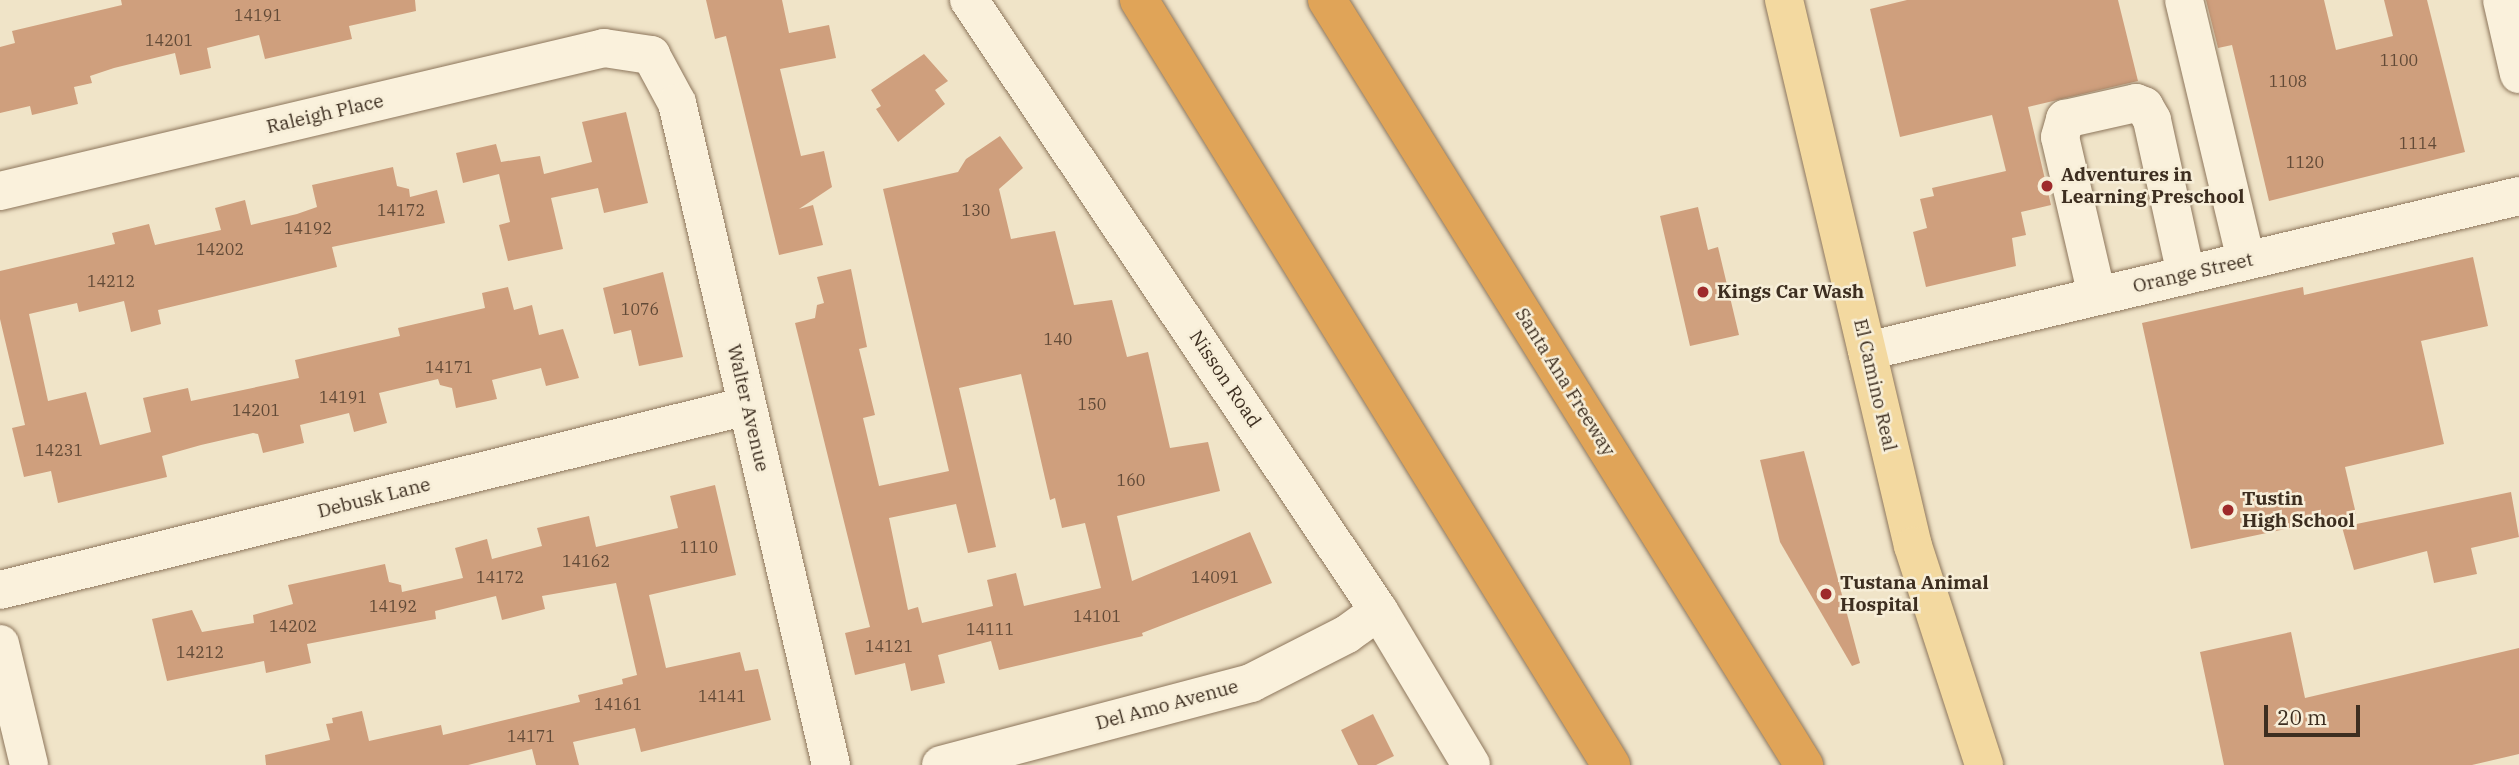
<!DOCTYPE html>
<html>
<head>
<meta charset="utf-8">
<style>
	body { margin:0 }
	#map { position:relative; width:2519px; height:765px; overflow:hidden; background:#f0e4c8; font-family:"IBM Plex Serif",serif }
	div>[style] { position:absolute }
	.building>* { inset:0; background:#cf9f7d }
	.roads { filter:drop-shadow(0 0 2px #8d765c) drop-shadow(0 0 2px #8d765c) }
	.minor>* { height:38px; margin:-19px; padding:0 19px; transform-origin:19px; border-radius:19px; background:#faf1dc }
	.major>* { height:38px; margin:-19px; padding:0 19px; transform-origin:19px; border-radius:19px; background:#f3d9a0 }
	.highway>* { height:38px; margin:-19px; padding:0 19px; transform-origin:19px; border-radius:19px; background:#e0a458 }
	.dots>* { width:19px; height:19px; translate:-50% -50%; box-sizing:border-box; border:4px solid #f7eed8; border-radius:50% }
	span { translate:-50% -50%; white-space:nowrap; text-align:center; line-height:1.15; -webkit-text-stroke:5px #f7eed8; paint-order:stroke }
	.number-label { font-size:16px; color:#624a37 }
	.number-label span { -webkit-text-stroke-width:0 }
	.street-label { font-size:19px; color:#3d2e20 }
	.poi-label { font-size:19px; color:#3d2e20; font-weight:700 }
	.left { translate:0 -50%; text-align:left }
	.scale { position:absolute; left:2264px; top:705px; width:96px; height:32px; box-sizing:border-box; border:4px solid #3d2e20; border-top:0; padding-left:9px; font-size:21px; line-height:24px; white-space:nowrap; color:#3d2e20; -webkit-text-stroke:5px #f7eed8; paint-order:stroke }
</style>
</head>
<body>
<div id="map">
	<div class="building">
		<div style="clip-path:polygon(121px 0,415px 0,416px 11px,349px 26px,352px 39px,265px 59px,259px 35px,207px 48px,211px 68px,180px 75px,175px 53px,114px 68px,90px 76px,92px 83px,74px 87px,78px 104px,32px 115px,30px 106px,0 113px,0 47px,15px 43px,12px 31px,122px 5px)"></div>
		<div style="clip-path:polygon(706px 0,782px 0,789px 33px,829px 25px,836px 58px,780px 69px,801px 156px,824px 151px,832px 187px,799px 209px,813px 205px,823px 245px,779px 255px,726px 36px,715px 39px)"></div>
		<div style="clip-path:polygon(1907px 0,2118px 0,2138px 81px,2028px 107px,2051px 205px,2021px 212px,2026px 235px,2012px 238px,2016px 266px,1926px 287px,1913px 232px,1927px 228px,1920px 199px,1934px 196px,1932px 188px,2006px 171px,1992px 115px,1900px 137px,1870px 9px)"></div>
		<div style="clip-path:polygon(2206px 0,2324px 0,2336px 50px,2393px 36px,2384px 0,2427px 0,2465px 152px,2269px 201px,2232px 45px,2218px 48px)"></div>
		<div style="clip-path:polygon(924px 54px,948px 81px,935px 90px,945px 104px,898px 142px,876px 109px,881px 106px,871px 90px)"></div>
		<div style="clip-path:polygon(626px 112px,648px 203px,604px 213px,598px 188px,551px 198px,563px 249px,508px 261px,499px 225px,510px 222px,499px 174px,463px 183px,456px 153px,496px 144px,501px 162px,540px 156px,544px 174px,592px 162px,582px 122px)"></div>
		<div style="clip-path:polygon(evenodd,1000px 136px,1023px 168px,999px 189px,1011px 239px,1055px 231px,1074px 305px,1112px 300px,1127px 357px,1148px 352px,1170px 448px,1208px 442px,1220px 491px,1117px 516px,1132px 581px,1250px 532px,1272px 583px,1142px 633px,1143px 636px,999px 670px,991px 641px,938px 655px,945px 683px,911px 691px,905px 663px,855px 675px,845px 633px,870px 627px,795px 323px,815px 318px,817px 305px,824px 303px,817px 277px,851px 269px,867px 347px,859px 349px,875px 415px,863px 418px,879px 486px,949px 471px,883px 189px,958px 172px,966px 159px,1000px 136px,1021px 374px,1050px 500px,1055px 498px,1062px 528px,1085px 523px,1101px 588px,1024px 606px,1016px 573px,987px 580px,993px 606px,922px 623px,918px 607px,908px 610px,889px 518px,956px 504px,968px 553px,996px 547px,959px 388px,1021px 374px)"></div>
		<div style="clip-path:polygon(393px 167px,397px 186px,409px 189px,410px 197px,437px 190px,445px 223px,332px 247px,337px 267px,158px 310px,161px 324px,131px 332px,124px 301px,79px 312px,77px 303px,29px 314px,48px 401px,86px 392px,100px 445px,151px 432px,143px 398px,188px 388px,191px 401px,299px 378px,295px 360px,400px 336px,398px 328px,485px 308px,482px 293px,508px 287px,514px 310px,532px 305px,539px 335px,563px 329px,579px 378px,546px 386px,541px 368px,492px 380px,497px 399px,456px 408px,452px 388px,440px 385px,438px 379px,379px 393px,387px 423px,354px 432px,349px 413px,300px 425px,304px 443px,263px 453px,258px 434px,253px 433px,201px 445px,162px 456px,167px 477px,58px 503px,51px 471px,24px 477px,12px 428px,25px 425px,0 319px,0 271px,115px 244px,112px 233px,149px 224px,155px 245px,221px 230px,215px 208px,245px 200px,251px 225px,297px 214px,317px 207px,312px 185px)"></div>
		<div style="clip-path:polygon(1698px 207px,1708px 250px,1718px 247px,1739px 335px,1690px 346px,1660px 216px)"></div>
		<div style="clip-path:polygon(2473px 257px,2488px 326px,2421px 341px,2444px 444px,2345px 467px,2356px 514px,2191px 549px,2142px 323px,2303px 287px,2304px 295px)"></div>
		<div style="clip-path:polygon(663px 272px,683px 357px,639px 366px,631px 330px,614px 334px,603px 288px)"></div>
		<div style="clip-path:polygon(1804px 451px,1860px 663px,1852px 666px,1780px 542px,1760px 460px)"></div>
		<div style="clip-path:polygon(715px 485px,736px 575px,649px 595px,666px 668px,740px 652px,745px 671px,758px 669px,771px 720px,641px 752px,635px 728px,573px 742px,579px 765px,536px 765px,532px 749px,468px 765px,266px 765px,265px 755px,330px 740px,326px 724px,333px 723px,332px 718px,362px 711px,369px 741px,441px 725px,443px 735px,580px 702px,578px 695px,623px 684px,622px 679px,637px 675px,616px 583px,542px 596px,545px 609px,502px 620px,496px 596px,435px 611px,436px 619px,307px 644px,311px 663px,266px 673px,264px 661px,167px 681px,152px 619px,192px 610px,202px 632px,254px 623px,253px 615px,293px 604px,288px 585px,385px 564px,389px 582px,401px 585px,402px 592px,463px 578px,455px 548px,487px 539px,492px 559px,542px 546px,537px 528px,589px 516px,596px 547px,678px 528px,670px 496px)"></div>
		<div style="clip-path:polygon(2511px 492px,2519px 537px,2471px 548px,2477px 574px,2434px 583px,2427px 551px,2354px 570px,2342px 527px)"></div>
		<div style="clip-path:polygon(2291px 632px,2305px 698px,2519px 648px,2519px 754px,2472px 765px,2224px 765px,2200px 652px)"></div>
		<div style="clip-path:polygon(1373px 714px,1394px 756px,1376px 765px,1358px 765px,1341px 730px)"></div>
	</div>
	<div class="roads">
		<div class="minor">
			<div style="left:969px;top:0;width:736px;rotate:56.14deg"></div>
			<div style="left:1379px;top:611px;width:179px;rotate:59.1deg"></div>
			<div style="left:2184px;top:0;width:268px;rotate:76.6deg"></div>
			<div style="left:2502px;top:0;width:76px;rotate:77.1deg"></div>
			<div style="left:0;top:191px;width:621px;rotate:-13.32deg"></div>
			<div style="left:604px;top:48px;width:48px;rotate:8.5deg"></div>
			<div style="left:651px;top:55px;width:55px;rotate:61.6deg"></div>
			<div style="left:677px;top:103px;width:680px;rotate:76.9deg"></div>
			<div style="left:2097px;top:296px;width:163px;rotate:-103.1deg"></div>
			<div style="left:2060px;top:137px;width:19px;rotate:-74deg"></div>
			<div style="left:2065px;top:119px;width:73px;rotate:-12.7deg"></div>
			<div style="left:2136px;top:103px;width:9px;rotate:21deg"></div>
			<div style="left:2144px;top:106px;width:16px;rotate:60deg"></div>
			<div style="left:2152px;top:120px;width:159px;rotate:77.6deg"></div>
			<div style="left:1867px;top:351px;width:670px;rotate:-13.37deg"></div>
			<div style="left:0;top:590px;width:769px;rotate:-13.84deg"></div>
			<div style="left:0;top:644px;width:124px;rotate:76.5deg"></div>
			<div style="left:941px;top:765px;width:321px;rotate:-14.8deg"></div>
			<div style="left:1251px;top:683px;width:108px;rotate:-27deg"></div>
			<div style="left:1347px;top:634px;width:39px;rotate:-36deg"></div>
		</div>
		<div class="major">
			<div style="left:1784px;top:0;width:561px;rotate:76.71deg"></div>
			<div style="left:1913px;top:546px;width:230px;rotate:72deg"></div>
		</div>
		<div class="highway">
			<div style="left:1139px;top:0;width:899px;rotate:58.33deg"></div>
			<div style="left:1327px;top:0;width:902px;rotate:58.06deg"></div>
		</div>
	</div>
	<div class="dots">
		<div style="left:2047px;top:186px;background:#9e2a2b"></div>
		<div style="left:1703px;top:292px;background:#9e2a2b"></div>
		<div style="left:2228px;top:510px;background:#9e2a2b"></div>
		<div style="left:1826px;top:594px;background:#9e2a2b"></div>
	</div>
	<div class="number-label">
		<span style="left:258px;top:15px">14191</span>
		<span style="left:169px;top:40px">14201</span>
		<span style="left:2399px;top:60px">1100</span>
		<span style="left:2288px;top:81px">1108</span>
		<span style="left:2418px;top:143px">1114</span>
		<span style="left:2305px;top:162px">1120</span>
		<span style="left:401px;top:210px">14172</span>
		<span style="left:976px;top:210px">130</span>
		<span style="left:308px;top:228px">14192</span>
		<span style="left:220px;top:249px">14202</span>
		<span style="left:111px;top:281px">14212</span>
		<span style="left:640px;top:309px">1076</span>
		<span style="left:1058px;top:339px">140</span>
		<span style="left:449px;top:367px">14171</span>
		<span style="left:343px;top:397px">14191</span>
		<span style="left:1092px;top:404px">150</span>
		<span style="left:256px;top:410px">14201</span>
		<span style="left:59px;top:450px">14231</span>
		<span style="left:1131px;top:480px">160</span>
		<span style="left:699px;top:547px">1110</span>
		<span style="left:586px;top:561px">14162</span>
		<span style="left:500px;top:577px">14172</span>
		<span style="left:1215px;top:577px">14091</span>
		<span style="left:393px;top:606px">14192</span>
		<span style="left:1097px;top:616px">14101</span>
		<span style="left:293px;top:626px">14202</span>
		<span style="left:990px;top:629px">14111</span>
		<span style="left:889px;top:646px">14121</span>
		<span style="left:200px;top:652px">14212</span>
		<span style="left:722px;top:696px">14141</span>
		<span style="left:618px;top:704px">14161</span>
		<span style="left:531px;top:736px">14171</span>
	</div>
	<div class="street-label">
		<span style="left:325px;top:114px;rotate:-13deg">Raleigh Place</span>
		<span style="left:2193px;top:273px;rotate:-13deg">Orange Street</span>
		<span style="left:1225px;top:379px;rotate:56deg">Nisson Road</span>
		<span style="left:1565px;top:382px;rotate:58deg">Santa Ana Freeway</span>
		<span style="left:1875px;top:385px;rotate:77deg">El Camino Real</span>
		<span style="left:748px;top:408px;rotate:77deg">Walter Avenue</span>
		<span style="left:374px;top:498px;rotate:-14deg">Debusk Lane</span>
		<span style="left:1167px;top:705px;rotate:-15deg">Del Amo Avenue</span>
	</div>
	<div class="poi-label">
		<span class="left" style="left:2061px;top:186px">Adventures in<br>Learning Preschool</span>
		<span class="left" style="left:1717px;top:292px">Kings Car Wash</span>
		<span class="left" style="left:2242px;top:510px">Tustin<br>High School</span>
		<span class="left" style="left:1840px;top:594px">Tustana Animal<br>Hospital</span>
	</div>
	<div class="scale">20 m</div>
</div>
</body>
</html>
